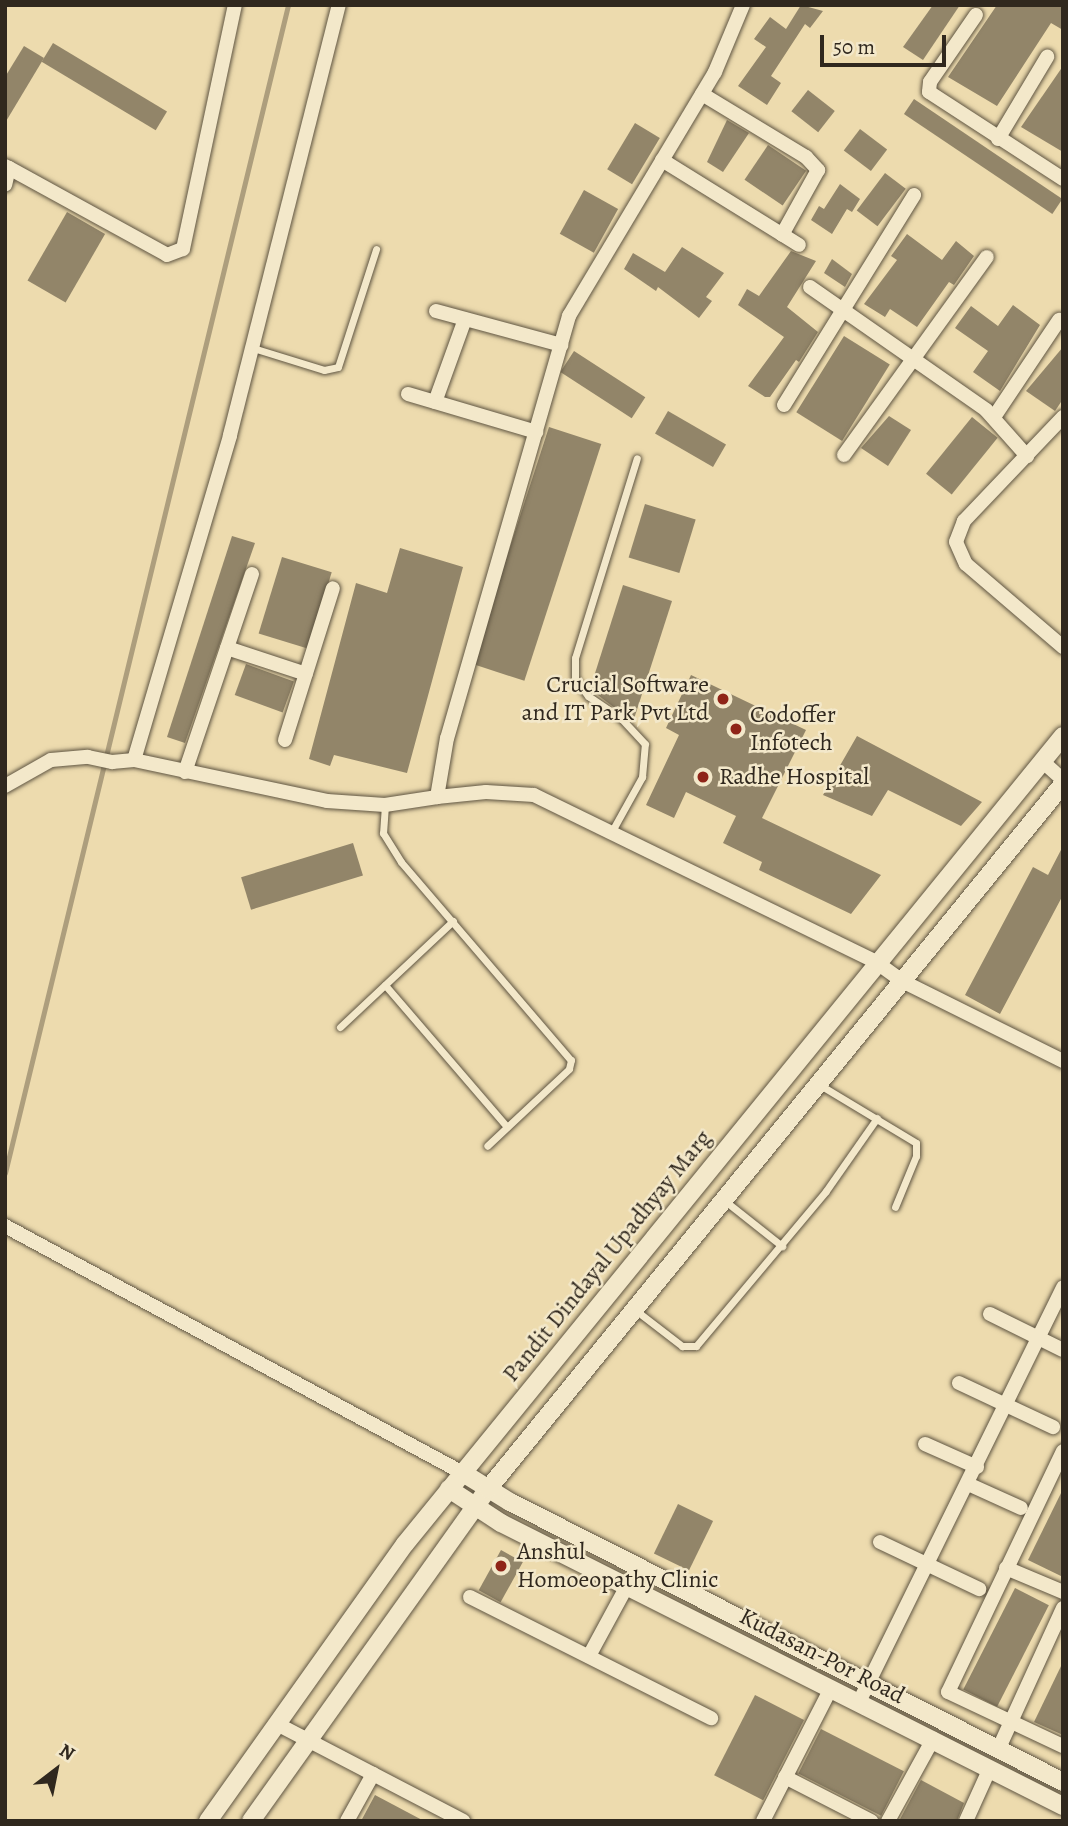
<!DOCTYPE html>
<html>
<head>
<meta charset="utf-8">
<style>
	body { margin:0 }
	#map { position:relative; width:1068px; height:1826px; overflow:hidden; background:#eddbae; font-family:Alegreya,serif }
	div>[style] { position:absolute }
	.stream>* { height:5px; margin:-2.5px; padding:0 2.5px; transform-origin:2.5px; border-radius:2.5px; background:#ad9e7d }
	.building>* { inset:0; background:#928569; transform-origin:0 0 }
	.roads { filter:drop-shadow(0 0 2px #5f5542) drop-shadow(0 0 2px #5f5542) }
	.service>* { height:7px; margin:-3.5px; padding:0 3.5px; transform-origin:3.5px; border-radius:3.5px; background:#f3e8ca }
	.minor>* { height:14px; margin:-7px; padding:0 7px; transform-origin:7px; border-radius:7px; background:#f3e8ca }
	.tertiary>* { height:18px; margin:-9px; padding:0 9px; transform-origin:9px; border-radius:9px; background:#f3e8ca }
	.dots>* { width:19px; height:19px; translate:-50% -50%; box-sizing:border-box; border:4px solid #f3e8ca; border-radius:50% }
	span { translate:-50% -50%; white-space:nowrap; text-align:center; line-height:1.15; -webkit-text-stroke:5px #f3e8ca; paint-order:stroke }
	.poi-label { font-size:24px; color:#30281e }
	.right { translate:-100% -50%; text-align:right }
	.left { translate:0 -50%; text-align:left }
	.street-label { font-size:24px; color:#30281e }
	.frame { position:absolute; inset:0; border:7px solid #30281e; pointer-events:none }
	.north { position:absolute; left:21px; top:1735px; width:70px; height:70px; -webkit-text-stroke:5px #f3e8ca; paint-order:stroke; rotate:32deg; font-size:19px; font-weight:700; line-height:28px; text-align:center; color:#30281e }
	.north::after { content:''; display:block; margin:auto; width:24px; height:32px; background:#30281e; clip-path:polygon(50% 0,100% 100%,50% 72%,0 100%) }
	.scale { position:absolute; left:820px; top:35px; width:126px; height:32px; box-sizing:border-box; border:4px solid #30281e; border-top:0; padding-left:9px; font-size:21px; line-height:24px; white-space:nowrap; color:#30281e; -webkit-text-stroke:5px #f3e8ca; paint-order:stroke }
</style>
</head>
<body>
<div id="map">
	<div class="stream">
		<div style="left:5px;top:1173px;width:1202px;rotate:-76.38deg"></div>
	</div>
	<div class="building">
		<div style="clip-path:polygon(801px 5px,823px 11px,810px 28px,805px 24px,771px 76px,781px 83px,767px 105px,738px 86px,766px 47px,754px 39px,770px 17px,786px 29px)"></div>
		<div style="clip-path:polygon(933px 5px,960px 5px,923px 60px,903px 47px)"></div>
		<div style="clip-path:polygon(997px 5px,1063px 5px,1063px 30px,1051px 23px,997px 106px,948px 77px)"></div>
		<div style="left:53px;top:43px;width:133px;height:22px;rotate:31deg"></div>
		<div style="clip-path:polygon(24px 46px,44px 58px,5px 123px,5px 77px)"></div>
		<div style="clip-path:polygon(1063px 66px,1063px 152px,1021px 127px)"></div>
		<div style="left:808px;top:90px;width:34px;height:27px;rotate:38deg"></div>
		<div style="left:914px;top:99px;width:179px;height:18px;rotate:34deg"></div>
		<div style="clip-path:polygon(727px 120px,749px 133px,723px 172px,707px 162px)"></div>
		<div style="left:635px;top:123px;width:29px;height:54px;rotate:31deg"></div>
		<div style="left:860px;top:129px;width:34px;height:27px;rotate:37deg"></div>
		<div style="left:768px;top:145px;width:46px;height:42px;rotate:34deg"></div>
		<div style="left:885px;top:173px;width:26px;height:47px;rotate:37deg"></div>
		<div style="clip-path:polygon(840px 184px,860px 199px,852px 212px,847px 209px,832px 234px,811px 220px,819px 206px,824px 209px)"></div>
		<div style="left:584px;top:190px;width:39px;height:50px;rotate:29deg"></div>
		<div style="left:67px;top:212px;width:44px;height:79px;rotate:30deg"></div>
		<div style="clip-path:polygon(907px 234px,942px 260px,956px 241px,974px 256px,954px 285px,949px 282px,917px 327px,890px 309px,885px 317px,864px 304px,897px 260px,891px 256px)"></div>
		<div style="clip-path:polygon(682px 247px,724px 273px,706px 297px,712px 301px,699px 318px,658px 287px,656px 291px,624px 269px,633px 253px,665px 272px)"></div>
		<div style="clip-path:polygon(791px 251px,816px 261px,787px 307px,818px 332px,799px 362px,796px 360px,770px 397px,765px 397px,748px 386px,784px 337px,738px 305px,747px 289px,759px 296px)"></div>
		<div style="clip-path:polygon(832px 259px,852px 274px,845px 287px,824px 273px)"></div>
		<div style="clip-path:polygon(1013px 305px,1040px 325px,1000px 391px,973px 372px,988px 351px,955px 328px,971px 306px,998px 326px)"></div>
		<div style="left:844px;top:336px;width:54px;height:90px;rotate:32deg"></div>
		<div style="clip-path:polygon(1063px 347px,1063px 399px,1055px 411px,1026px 391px)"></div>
		<div style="left:574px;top:351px;width:85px;height:25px;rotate:33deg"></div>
		<div style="left:668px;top:411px;width:67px;height:26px;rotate:30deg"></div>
		<div style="clip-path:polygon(889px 416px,911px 430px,888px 466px,861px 448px)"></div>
		<div style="left:972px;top:417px;width:33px;height:73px;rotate:39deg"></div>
		<div style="left:549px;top:427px;width:55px;height:249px;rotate:18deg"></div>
		<div style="left:645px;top:504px;width:53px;height:56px;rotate:17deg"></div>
		<div style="clip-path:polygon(232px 536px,255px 543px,185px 743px,167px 737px)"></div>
		<div style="clip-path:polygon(400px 548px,463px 567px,407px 773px,334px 755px,330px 766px,309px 759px,356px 583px,387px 593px)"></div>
		<div style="left:282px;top:557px;width:52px;height:80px;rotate:17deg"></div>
		<div style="clip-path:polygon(623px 585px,672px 601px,633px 722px,590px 689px)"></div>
		<div style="left:246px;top:664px;width:51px;height:33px;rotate:20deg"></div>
		<div style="clip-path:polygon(691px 675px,806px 730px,762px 818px,881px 875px,851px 914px,759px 870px,762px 862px,723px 843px,736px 816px,686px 792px,674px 818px,646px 805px,679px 735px,666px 728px)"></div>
		<div style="clip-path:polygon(857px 736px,982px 802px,961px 826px,888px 790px,872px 816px,823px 795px)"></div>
		<div style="left:353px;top:843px;width:34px;height:117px;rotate:73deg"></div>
		<div style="clip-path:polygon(1063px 846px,1063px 895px,1000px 1014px,965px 995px,1033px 867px,1048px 875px)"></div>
		<div style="clip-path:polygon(1063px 1489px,1063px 1577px,1028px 1560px)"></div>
		<div style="left:678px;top:1504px;width:39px;height:55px;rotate:26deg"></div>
		<div style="left:501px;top:1550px;width:25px;height:46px;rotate:29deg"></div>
		<div style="left:1015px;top:1588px;width:38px;height:114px;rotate:27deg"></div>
		<div style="clip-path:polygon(1063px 1662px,1063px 1735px,1034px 1722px)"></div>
		<div style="left:755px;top:1695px;width:55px;height:90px;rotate:27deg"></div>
		<div style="left:821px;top:1729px;width:93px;height:50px;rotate:27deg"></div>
		<div style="clip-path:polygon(921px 1780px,964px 1803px,957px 1821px,899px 1821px)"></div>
		<div style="clip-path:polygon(375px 1795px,424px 1821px,361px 1821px)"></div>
	</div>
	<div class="roads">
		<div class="service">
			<div style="left:253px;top:348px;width:74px;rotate:17.2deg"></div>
			<div style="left:324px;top:370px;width:14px;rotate:-12deg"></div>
			<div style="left:338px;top:367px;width:124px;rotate:-72.1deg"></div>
			<div style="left:385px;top:805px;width:28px;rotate:94deg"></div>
			<div style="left:383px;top:833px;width:34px;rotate:58deg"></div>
			<div style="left:401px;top:862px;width:261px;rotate:49.4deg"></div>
			<div style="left:571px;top:1060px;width:9px;rotate:103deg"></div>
			<div style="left:569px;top:1069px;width:112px;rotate:136.8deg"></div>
			<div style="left:612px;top:831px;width:62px;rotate:-60.9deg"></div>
			<div style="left:642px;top:777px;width:33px;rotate:-85deg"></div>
			<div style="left:645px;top:744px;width:34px;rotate:-133deg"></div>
			<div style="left:622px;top:719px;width:41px;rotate:-145.9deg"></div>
			<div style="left:588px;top:696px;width:21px;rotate:-127deg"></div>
			<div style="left:575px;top:679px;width:21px;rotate:-90deg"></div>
			<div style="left:575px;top:658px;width:209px;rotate:-72.8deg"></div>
			<div style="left:385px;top:985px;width:187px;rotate:49.3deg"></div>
			<div style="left:340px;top:1027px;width:155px;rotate:-43.2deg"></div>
			<div style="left:820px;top:1085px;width:112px;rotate:31.1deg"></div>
			<div style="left:916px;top:1143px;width:13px;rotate:90deg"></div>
			<div style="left:916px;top:1156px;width:55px;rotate:112.4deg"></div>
			<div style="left:725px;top:1201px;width:73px;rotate:38.3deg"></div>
			<div style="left:634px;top:1309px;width:61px;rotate:37.6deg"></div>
			<div style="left:682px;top:1346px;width:14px"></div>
			<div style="left:696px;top:1346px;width:202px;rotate:-50deg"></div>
			<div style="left:826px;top:1191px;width:89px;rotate:-55.1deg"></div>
		</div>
		<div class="minor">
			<div style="left:743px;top:5px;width:73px;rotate:112.7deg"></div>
			<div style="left:715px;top:72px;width:284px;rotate:120.9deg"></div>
			<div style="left:569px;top:316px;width:439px;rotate:106.1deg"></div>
			<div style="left:447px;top:738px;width:60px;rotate:99.6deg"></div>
			<div style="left:437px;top:797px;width:49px;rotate:-5.8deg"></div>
			<div style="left:486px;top:792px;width:48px;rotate:3.6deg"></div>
			<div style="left:534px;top:795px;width:381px;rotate:26deg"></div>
			<div style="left:876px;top:962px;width:34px;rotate:36deg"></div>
			<div style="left:904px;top:982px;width:178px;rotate:26.4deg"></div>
			<div style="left:976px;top:15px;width:81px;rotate:124.5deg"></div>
			<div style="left:930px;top:82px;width:10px;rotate:96deg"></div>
			<div style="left:929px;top:92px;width:160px;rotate:33deg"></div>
			<div style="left:702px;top:94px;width:122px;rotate:31.2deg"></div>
			<div style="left:806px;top:157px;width:18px;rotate:47deg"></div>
			<div style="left:818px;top:170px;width:74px;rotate:119deg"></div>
			<div style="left:998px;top:139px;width:96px;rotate:-59.1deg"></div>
			<div style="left:662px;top:160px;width:161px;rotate:31.8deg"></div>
			<div style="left:5px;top:166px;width:4px;rotate:27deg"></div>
			<div style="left:9px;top:168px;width:17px;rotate:103deg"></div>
			<div style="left:9px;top:168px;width:180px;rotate:28.8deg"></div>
			<div style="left:167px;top:255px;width:17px;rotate:-21deg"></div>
			<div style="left:183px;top:249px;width:249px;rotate:-78deg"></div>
			<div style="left:810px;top:287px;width:215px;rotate:34.9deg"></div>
			<div style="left:986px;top:410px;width:62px;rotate:48.3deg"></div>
			<div style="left:436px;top:311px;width:130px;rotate:15.2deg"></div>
			<div style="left:408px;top:394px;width:134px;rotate:16.5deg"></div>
			<div style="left:435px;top:402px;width:88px;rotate:-70.1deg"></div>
			<div style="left:784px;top:405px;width:247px;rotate:-58.2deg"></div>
			<div style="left:994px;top:417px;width:117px;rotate:-56.2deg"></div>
			<div style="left:1063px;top:417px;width:144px;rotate:133.6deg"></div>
			<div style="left:964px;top:521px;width:22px;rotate:111deg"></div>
			<div style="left:956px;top:542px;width:24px;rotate:66deg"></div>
			<div style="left:966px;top:564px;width:128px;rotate:40.6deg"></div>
			<div style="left:844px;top:455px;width:244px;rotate:-54.2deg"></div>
			<div style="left:227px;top:648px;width:83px;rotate:18.2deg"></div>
			<div style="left:285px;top:740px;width:159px;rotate:-72.5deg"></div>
			<div style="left:134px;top:760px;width:339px;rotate:-73.5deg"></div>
			<div style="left:230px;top:435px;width:444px;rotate:-75.8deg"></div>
			<div style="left:1042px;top:761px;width:28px;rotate:42deg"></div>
			<div style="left:185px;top:772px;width:209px;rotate:-71.3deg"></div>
			<div style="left:5px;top:786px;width:53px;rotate:-29.5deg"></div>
			<div style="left:51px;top:760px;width:37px;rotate:-5deg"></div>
			<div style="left:88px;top:757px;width:25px;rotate:12deg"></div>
			<div style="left:112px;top:762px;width:22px;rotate:-5deg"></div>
			<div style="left:134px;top:760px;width:197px;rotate:12deg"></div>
			<div style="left:327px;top:801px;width:58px;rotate:3.9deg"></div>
			<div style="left:385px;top:805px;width:53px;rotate:-8.7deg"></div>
			<div style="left:5px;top:1226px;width:520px;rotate:28.34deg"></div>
			<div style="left:990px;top:1314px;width:81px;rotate:26.3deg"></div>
			<div style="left:959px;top:1383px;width:104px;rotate:25.1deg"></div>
			<div style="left:925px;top:1444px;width:57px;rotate:23.9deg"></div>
			<div style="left:1063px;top:1451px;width:267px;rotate:115.5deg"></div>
			<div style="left:948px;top:1692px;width:127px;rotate:25.2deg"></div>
			<div style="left:968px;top:1484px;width:58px;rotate:24.4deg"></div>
			<div style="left:880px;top:1542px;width:110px;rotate:25.4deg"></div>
			<div style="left:1006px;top:1568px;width:62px;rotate:22.8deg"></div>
			<div style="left:470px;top:1597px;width:270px;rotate:26.7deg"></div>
			<div style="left:589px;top:1656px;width:80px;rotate:-61.5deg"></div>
			<div style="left:859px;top:1702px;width:462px;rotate:-63.8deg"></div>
			<div style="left:277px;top:1724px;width:210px;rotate:27.5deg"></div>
			<div style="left:998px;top:1750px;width:156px;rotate:-65.4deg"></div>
			<div style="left:785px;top:1777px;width:97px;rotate:27.1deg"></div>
			<div style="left:347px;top:1821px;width:54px;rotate:-61deg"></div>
			<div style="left:763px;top:1821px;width:149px;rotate:-62.9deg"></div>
			<div style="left:888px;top:1821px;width:94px;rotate:-61.2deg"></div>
			<div style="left:966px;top:1821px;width:58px;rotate:-65.6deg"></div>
		</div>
		<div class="tertiary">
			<div style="left:463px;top:1473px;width:55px;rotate:31.7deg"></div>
			<div style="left:510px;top:1502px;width:620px;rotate:26.85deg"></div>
			<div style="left:449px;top:1489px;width:62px;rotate:33.2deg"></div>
			<div style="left:501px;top:1523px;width:629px;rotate:26.73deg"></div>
			<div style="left:208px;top:1821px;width:340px;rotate:-54.6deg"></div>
			<div style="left:405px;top:1544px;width:1042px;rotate:-50.84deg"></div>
			<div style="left:251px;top:1821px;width:408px;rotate:-54.5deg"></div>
			<div style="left:488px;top:1489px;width:910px;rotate:-50.8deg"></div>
		</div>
	</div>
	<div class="dots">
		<div style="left:723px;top:699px;background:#8f2418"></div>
		<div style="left:736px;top:729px;background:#8f2418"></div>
		<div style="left:703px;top:777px;background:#8f2418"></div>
		<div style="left:501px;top:1566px;background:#8f2418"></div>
	</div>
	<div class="poi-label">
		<span class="right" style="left:709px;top:699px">Crucial Software<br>and IT Park Pvt Ltd</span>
		<span class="left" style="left:750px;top:729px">Codoffer<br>Infotech</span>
		<span class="left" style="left:719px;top:777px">Radhe Hospital</span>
		<span class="left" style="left:517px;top:1566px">Anshul<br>Homoeopathy Clinic</span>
	</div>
	<div class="street-label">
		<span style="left:607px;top:1256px;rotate:-51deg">Pandit Dindayal Upadhyay Marg</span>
		<span style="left:822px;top:1656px;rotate:27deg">Kudasan-Por Road</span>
	</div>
	<div class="frame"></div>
	<div class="north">N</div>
	<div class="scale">50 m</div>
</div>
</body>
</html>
